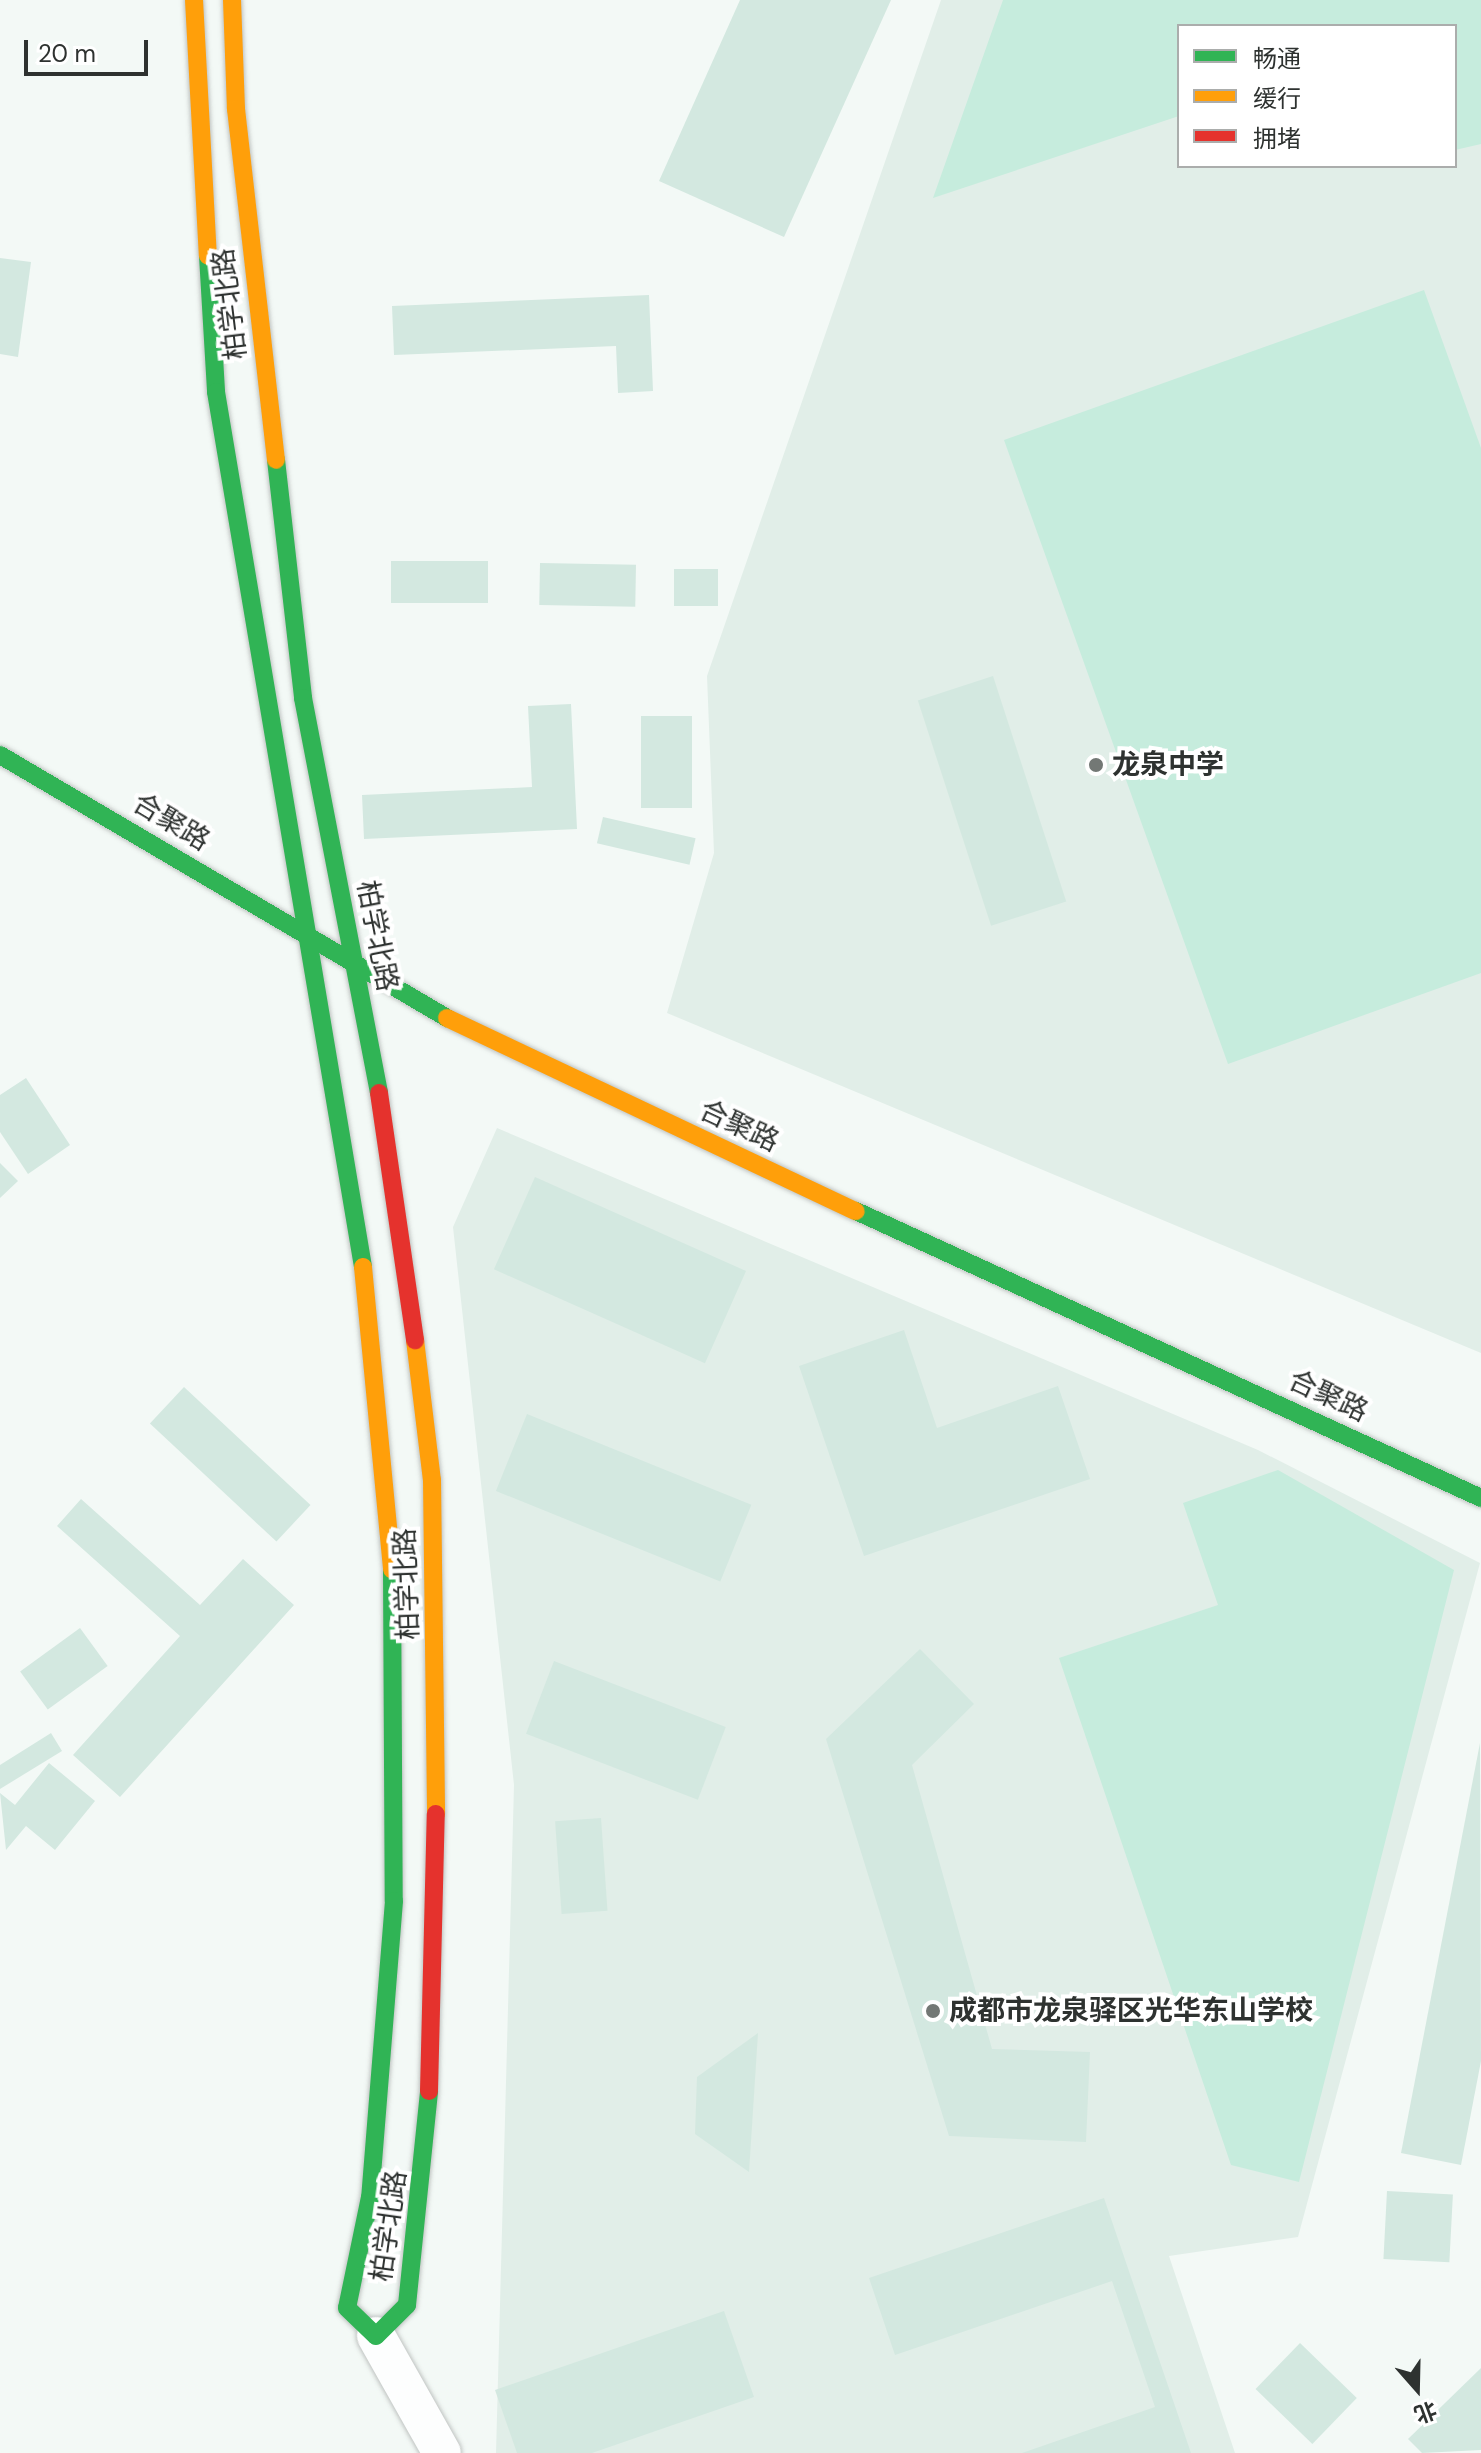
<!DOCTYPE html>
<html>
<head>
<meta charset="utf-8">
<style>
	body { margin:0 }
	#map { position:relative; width:1481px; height:2453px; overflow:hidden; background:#f3f9f6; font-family:"DM Sans","Noto Sans SC",sans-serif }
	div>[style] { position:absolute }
	.built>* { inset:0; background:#e1eee8 }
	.green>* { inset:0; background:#c6ecdd }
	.building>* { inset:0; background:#d3e8e0; transform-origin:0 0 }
	.roads { filter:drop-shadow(0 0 2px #c0c4c2) drop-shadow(0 0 2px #c0c4c2) }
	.street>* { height:38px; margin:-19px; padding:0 19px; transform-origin:19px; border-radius:19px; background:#fdfefe }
	.fast>* { height:18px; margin:-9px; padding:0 9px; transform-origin:9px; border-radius:9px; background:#30b455 }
	.slow>* { height:18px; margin:-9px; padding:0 9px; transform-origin:9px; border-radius:9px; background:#ff9f0a }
	.jam>* { height:18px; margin:-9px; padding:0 9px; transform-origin:9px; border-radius:9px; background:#e5322d }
	.dots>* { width:22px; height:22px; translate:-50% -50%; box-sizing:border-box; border:4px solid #fff; border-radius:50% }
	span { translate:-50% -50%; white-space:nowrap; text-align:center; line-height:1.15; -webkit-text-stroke:8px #fff; paint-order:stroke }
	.street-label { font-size:28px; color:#2e3230 }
	.poi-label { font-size:28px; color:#2e3230; font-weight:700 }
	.left { translate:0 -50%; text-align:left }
	.legend { position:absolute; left:1177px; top:24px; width:280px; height:144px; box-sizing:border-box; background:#fff; border:2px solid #abadac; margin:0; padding:10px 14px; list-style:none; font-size:24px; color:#2e3230 }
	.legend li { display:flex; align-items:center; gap:16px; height:40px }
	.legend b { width:40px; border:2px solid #abadac }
	.north { position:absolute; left:1377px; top:2349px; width:80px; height:80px; -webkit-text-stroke:6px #fff; paint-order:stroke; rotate:160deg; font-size:22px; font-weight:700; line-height:32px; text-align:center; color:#2e3230 }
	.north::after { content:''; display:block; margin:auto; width:28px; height:36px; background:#2e3230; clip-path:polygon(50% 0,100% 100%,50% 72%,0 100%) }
	.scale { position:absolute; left:24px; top:40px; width:124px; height:36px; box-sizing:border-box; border:4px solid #2e3230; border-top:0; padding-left:10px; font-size:24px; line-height:28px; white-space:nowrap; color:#2e3230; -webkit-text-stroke:6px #fff; paint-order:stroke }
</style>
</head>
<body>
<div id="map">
	<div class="built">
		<div style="clip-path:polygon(evenodd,941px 0,1481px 0,1481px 1353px,667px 1013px,714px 853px,707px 676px,941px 0,1179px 26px,1455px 26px,1455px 166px,1179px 166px,1179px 26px)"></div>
		<div style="clip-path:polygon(497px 1128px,1258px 1450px,1480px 1563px,1298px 2237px,1169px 2256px,1235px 2453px,496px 2453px,514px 1785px,453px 1227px)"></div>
	</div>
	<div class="green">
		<div style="clip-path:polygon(1003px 0,1481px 0,1481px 144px,1455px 150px,1455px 26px,1179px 26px,1179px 116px,933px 198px)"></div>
		<div style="clip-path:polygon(1424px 290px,1481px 448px,1481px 973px,1228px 1064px,1004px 440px)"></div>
		<div style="clip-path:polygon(1278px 1470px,1454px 1570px,1299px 2182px,1231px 2165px,1059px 1658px,1218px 1605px,1183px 1503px)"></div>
	</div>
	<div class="building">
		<div style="clip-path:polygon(740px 0,891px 0,784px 237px,659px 181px)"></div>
		<div style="clip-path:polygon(0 258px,31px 262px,18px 357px,0 354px)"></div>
		<div style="clip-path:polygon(649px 295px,653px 391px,618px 393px,616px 346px,394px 355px,392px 306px)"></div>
		<div style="left:391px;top:561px;width:97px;height:42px"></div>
		<div style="left:540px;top:563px;width:96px;height:42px;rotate:1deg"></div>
		<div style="left:718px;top:569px;width:37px;height:44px;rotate:90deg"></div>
		<div style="left:993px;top:676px;width:237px;height:79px;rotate:72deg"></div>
		<div style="clip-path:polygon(571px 704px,577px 829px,364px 839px,362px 795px,532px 787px,528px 706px)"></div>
		<div style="left:641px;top:716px;width:51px;height:92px"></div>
		<div style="left:603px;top:817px;width:95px;height:27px;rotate:13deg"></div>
		<div style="clip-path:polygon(26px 1078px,70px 1145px,28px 1174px,0 1132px,0 1095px)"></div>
		<div style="clip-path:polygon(0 1163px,18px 1181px,0 1198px)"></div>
		<div style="left:535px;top:1177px;width:231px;height:101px;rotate:24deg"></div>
		<div style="clip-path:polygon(904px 1330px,937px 1428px,1058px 1386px,1090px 1479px,864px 1556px,799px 1366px)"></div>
		<div style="left:184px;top:1387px;width:173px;height:50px;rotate:43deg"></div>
		<div style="left:527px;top:1414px;width:242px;height:83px;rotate:22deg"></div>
		<div style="clip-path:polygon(81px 1499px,200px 1605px,243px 1559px,294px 1605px,120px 1797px,73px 1755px,180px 1636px,57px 1526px)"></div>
		<div style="left:80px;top:1628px;width:47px;height:74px;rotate:54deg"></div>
		<div style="clip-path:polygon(920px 1649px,974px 1704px,912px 1765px,992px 2049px,1090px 2052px,1086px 2142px,949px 2136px,826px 1739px)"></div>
		<div style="left:554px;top:1661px;width:184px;height:78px;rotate:21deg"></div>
		<div style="clip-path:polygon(51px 1733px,62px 1751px,0 1789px,0 1765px)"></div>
		<div style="clip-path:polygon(1480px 1743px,1481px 2061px,1461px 2165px,1401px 2153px)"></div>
		<div style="clip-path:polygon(49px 1763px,95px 1801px,55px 1850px,26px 1826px,6px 1850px,0 1793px,15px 1805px)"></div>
		<div style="left:601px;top:1818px;width:93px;height:46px;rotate:86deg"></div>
		<div style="clip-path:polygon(758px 2033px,749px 2172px,695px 2134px,697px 2077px)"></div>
		<div style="left:1387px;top:2191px;width:66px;height:68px;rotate:3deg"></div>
		<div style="clip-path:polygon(1104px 2198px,1191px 2453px,1022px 2453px,1155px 2407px,1112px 2281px,895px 2355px,869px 2278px)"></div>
		<div style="clip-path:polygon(724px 2311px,754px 2397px,592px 2453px,517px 2453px,495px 2390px)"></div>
		<div style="left:1300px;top:2343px;width:79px;height:64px;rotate:44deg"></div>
		<div style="clip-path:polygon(1481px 2368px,1481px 2450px,1422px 2453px,1408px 2439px)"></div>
	</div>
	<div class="roads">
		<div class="street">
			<div style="left:376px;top:2336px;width:134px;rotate:60.6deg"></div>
		</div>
		<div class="fast">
			<div style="left:208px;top:256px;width:136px;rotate:86.6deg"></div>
			<div style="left:216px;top:392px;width:887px;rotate:80.46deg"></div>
			<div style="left:276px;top:460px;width:240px;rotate:83.5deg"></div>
			<div style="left:303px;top:698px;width:402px;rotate:79.1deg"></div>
			<div style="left:0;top:755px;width:519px;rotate:30.47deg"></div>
			<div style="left:856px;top:1211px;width:688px;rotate:24.66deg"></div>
			<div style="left:392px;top:1570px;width:331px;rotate:89.7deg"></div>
			<div style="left:394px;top:1901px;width:297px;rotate:94.6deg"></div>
			<div style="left:370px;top:2197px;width:113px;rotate:101.7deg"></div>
			<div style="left:347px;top:2308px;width:40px;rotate:44deg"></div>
			<div style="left:376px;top:2336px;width:44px;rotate:-45deg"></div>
			<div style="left:407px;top:2305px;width:215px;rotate:-84.1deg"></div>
		</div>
		<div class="slow">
			<div style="left:194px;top:0;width:256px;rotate:86.9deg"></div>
			<div style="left:232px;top:0;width:109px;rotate:87.9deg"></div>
			<div style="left:236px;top:109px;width:353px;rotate:83.5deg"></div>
			<div style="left:447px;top:1018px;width:452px;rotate:25.3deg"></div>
			<div style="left:363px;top:1267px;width:304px;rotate:84.5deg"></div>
			<div style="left:415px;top:1340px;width:141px;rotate:83.1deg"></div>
			<div style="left:432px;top:1480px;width:334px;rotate:89.3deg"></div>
		</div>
		<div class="jam">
			<div style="left:379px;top:1093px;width:250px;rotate:81.7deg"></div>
			<div style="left:429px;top:2091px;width:277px;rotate:-88.6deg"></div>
		</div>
	</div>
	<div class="dots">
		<div style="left:1096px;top:765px;background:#737875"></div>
		<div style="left:933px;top:2011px;background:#737875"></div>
	</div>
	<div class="street-label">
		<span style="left:230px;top:304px;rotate:-97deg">柏学北路</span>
		<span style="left:171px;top:822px;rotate:31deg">合聚路</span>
		<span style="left:377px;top:936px;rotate:79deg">柏学北路</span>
		<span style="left:739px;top:1126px;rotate:25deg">合聚路</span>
		<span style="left:1328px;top:1396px;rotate:25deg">合聚路</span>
		<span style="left:407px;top:1584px;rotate:-92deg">柏学北路</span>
		<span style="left:389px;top:2226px;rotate:-82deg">柏学北路</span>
	</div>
	<div class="poi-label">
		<span class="left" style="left:1112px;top:765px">龙泉中学</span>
		<span class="left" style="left:949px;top:2011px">成都市龙泉驿区光华东山学校</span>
	</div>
	<ul class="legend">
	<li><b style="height:10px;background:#30b455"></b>畅通</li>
	<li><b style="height:10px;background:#ff9f0a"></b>缓行</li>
	<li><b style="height:10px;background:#e5322d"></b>拥堵</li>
	</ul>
	<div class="north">北</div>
	<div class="scale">20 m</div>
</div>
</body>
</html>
